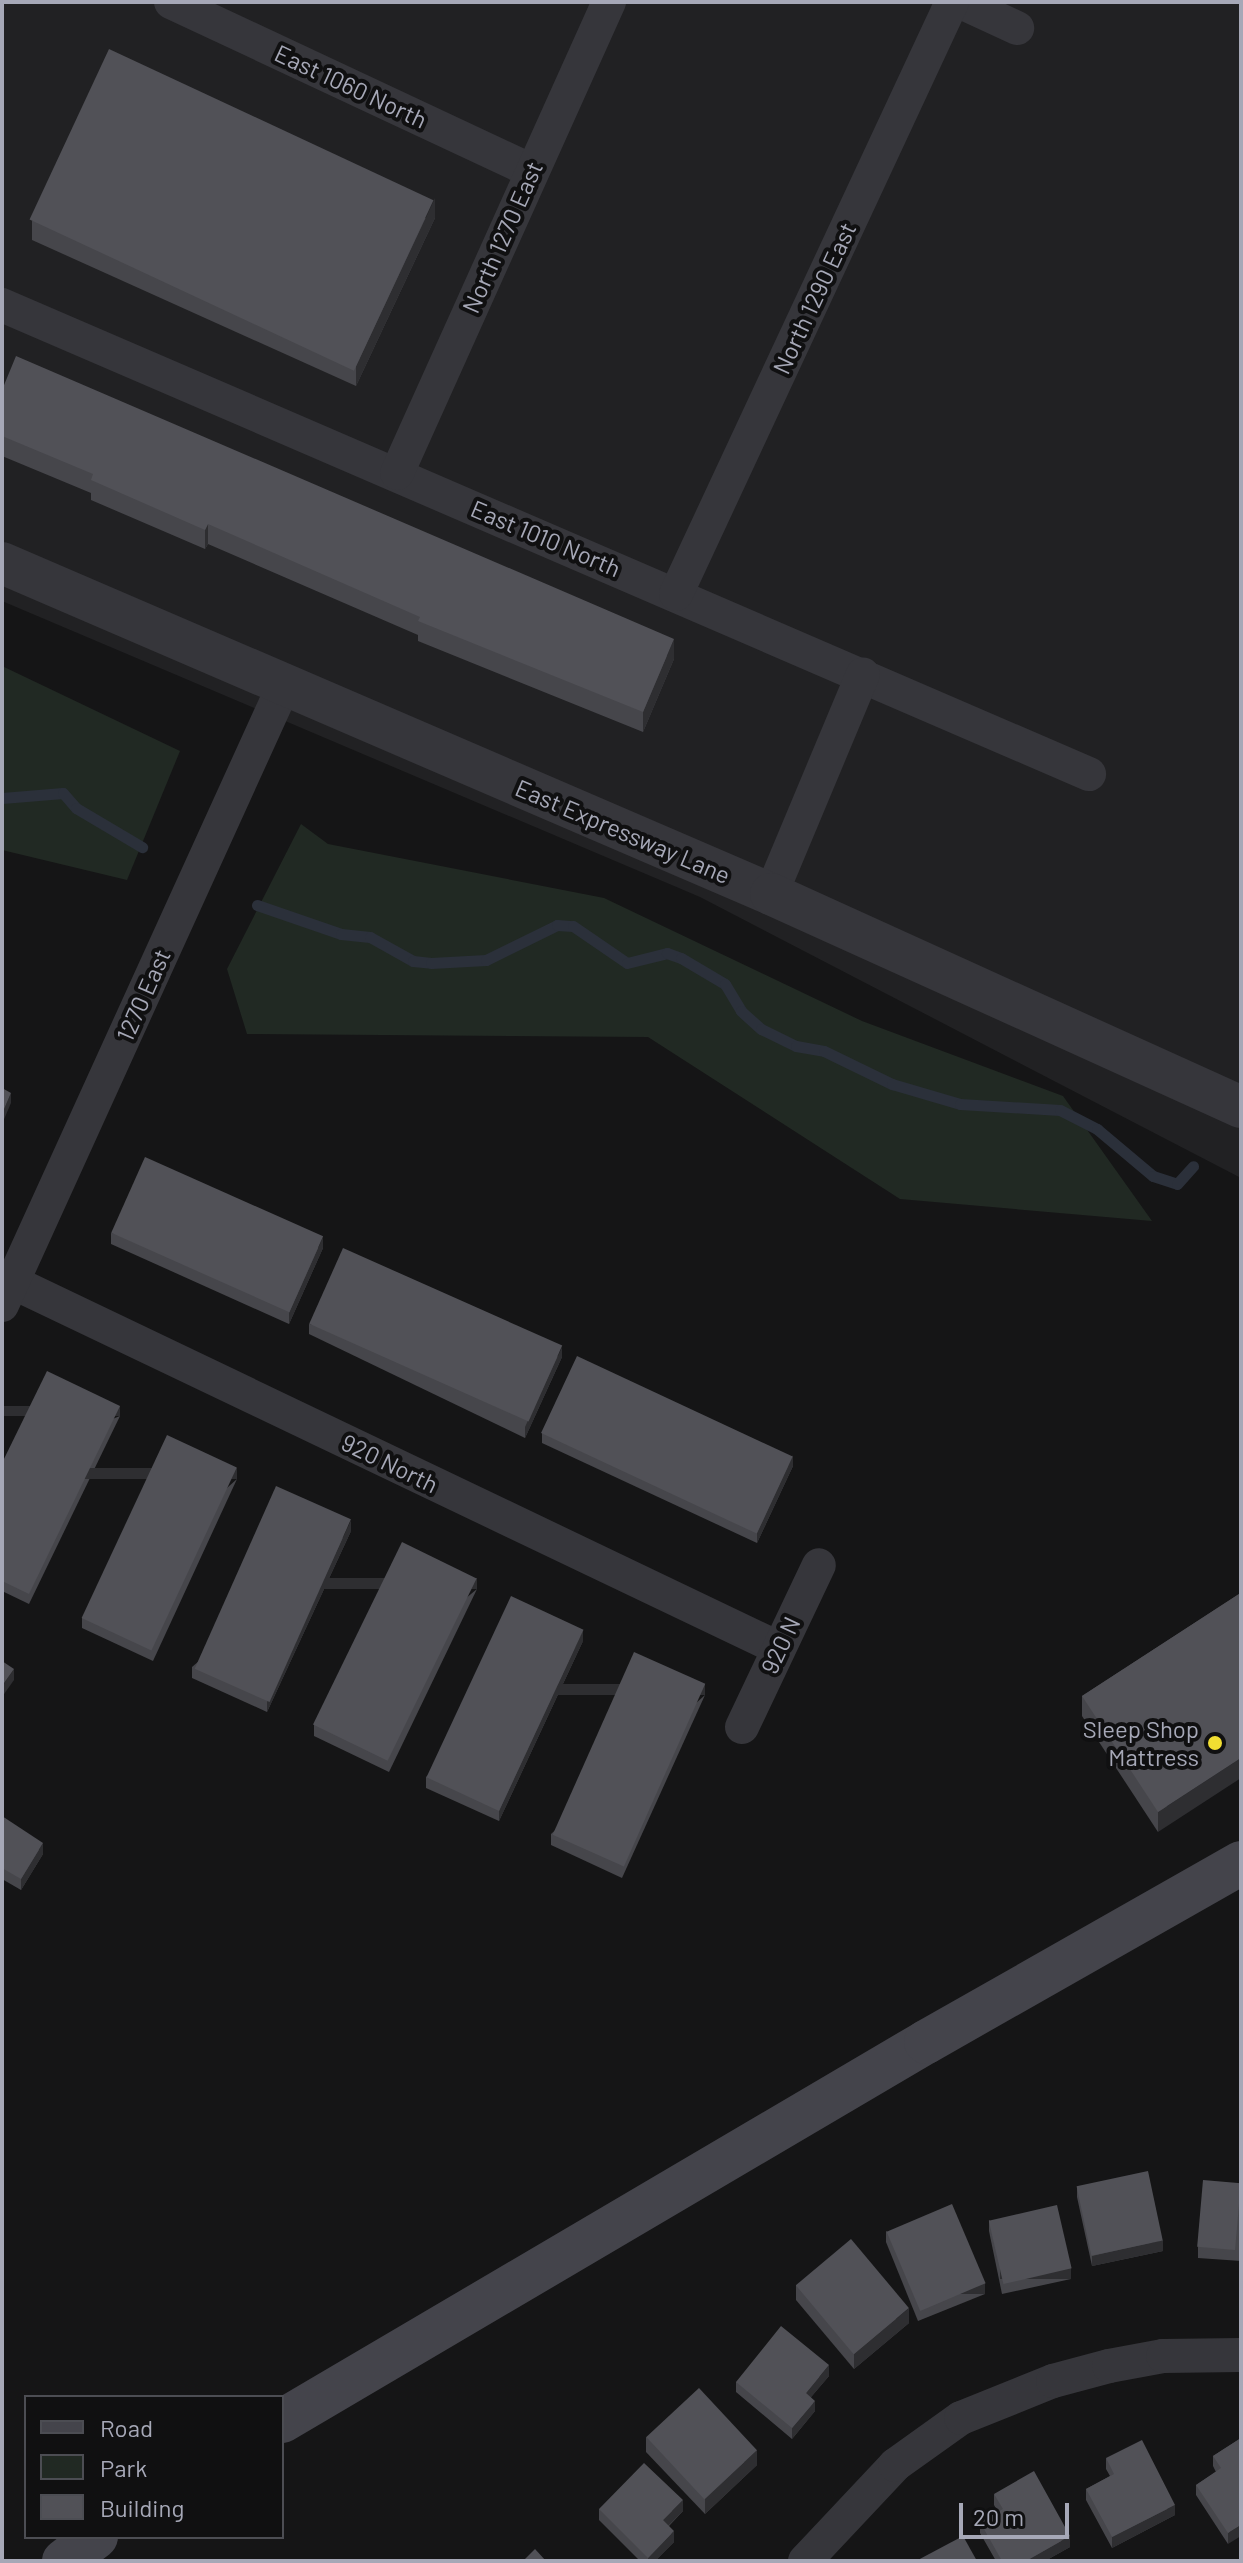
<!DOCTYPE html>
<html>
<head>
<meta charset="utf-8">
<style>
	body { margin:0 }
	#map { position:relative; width:1243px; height:2563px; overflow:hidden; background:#151516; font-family:Barlow,sans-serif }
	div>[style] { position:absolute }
	.built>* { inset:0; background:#212123 }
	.green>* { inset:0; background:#212923 }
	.stream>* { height:11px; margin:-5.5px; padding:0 5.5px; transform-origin:5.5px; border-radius:5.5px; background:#2b303a }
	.minor>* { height:34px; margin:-17px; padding:0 17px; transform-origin:17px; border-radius:17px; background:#36363b }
	.tertiary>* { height:42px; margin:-21px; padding:0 21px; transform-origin:21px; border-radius:21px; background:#36363b }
	.secondary>* { height:44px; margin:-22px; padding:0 22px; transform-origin:22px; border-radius:22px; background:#44444b }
	.wall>* { inset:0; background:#46464b }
	.shaded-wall>* { inset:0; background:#2e2e31; transform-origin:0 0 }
	.building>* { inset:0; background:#515157; transform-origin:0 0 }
	.dots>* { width:22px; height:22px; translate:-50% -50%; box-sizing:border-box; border:4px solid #101011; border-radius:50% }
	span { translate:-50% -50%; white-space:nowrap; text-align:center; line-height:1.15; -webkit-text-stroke:8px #101011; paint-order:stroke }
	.street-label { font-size:24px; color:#a6a8b7 }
	.poi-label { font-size:24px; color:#a6a8b7 }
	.right { translate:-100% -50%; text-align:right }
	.frame { position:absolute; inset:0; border:4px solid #a6a8b7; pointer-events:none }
	.legend { position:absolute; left:24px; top:2395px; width:260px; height:144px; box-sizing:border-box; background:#101011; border:2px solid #4c4d53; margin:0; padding:10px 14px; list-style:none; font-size:24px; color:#a6a8b7 }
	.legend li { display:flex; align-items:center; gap:16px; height:40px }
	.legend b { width:40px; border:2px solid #4c4d53 }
	.scale { position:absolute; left:959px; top:2503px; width:110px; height:36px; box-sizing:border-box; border:4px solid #a6a8b7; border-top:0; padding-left:10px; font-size:24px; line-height:28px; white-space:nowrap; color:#a6a8b7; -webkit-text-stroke:6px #101011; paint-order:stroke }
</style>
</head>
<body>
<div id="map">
	<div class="built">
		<div style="clip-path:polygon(2px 2px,1241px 2px,1241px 1178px,700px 897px,2px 601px)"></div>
	</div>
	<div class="green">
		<div style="clip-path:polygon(2px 666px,180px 751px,127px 880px,2px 850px)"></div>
		<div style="clip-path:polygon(301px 824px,328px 844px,604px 898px,862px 1021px,1063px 1096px,1152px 1221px,900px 1199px,648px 1037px,247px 1034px,227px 969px)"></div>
	</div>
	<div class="stream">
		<div style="left:2px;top:798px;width:61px;rotate:-4.7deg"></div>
		<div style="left:63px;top:793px;width:20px;rotate:49deg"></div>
		<div style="left:76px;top:808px;width:77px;rotate:30.6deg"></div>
		<div style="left:257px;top:905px;width:89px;rotate:19deg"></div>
		<div style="left:341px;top:934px;width:29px;rotate:6deg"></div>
		<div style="left:370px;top:937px;width:49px;rotate:29.2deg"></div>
		<div style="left:413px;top:961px;width:18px;rotate:6deg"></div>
		<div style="left:431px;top:963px;width:55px;rotate:-3.1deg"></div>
		<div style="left:486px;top:960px;width:79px;rotate:-26.2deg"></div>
		<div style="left:557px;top:925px;width:16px;rotate:4deg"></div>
		<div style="left:573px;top:926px;width:65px;rotate:34.4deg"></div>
		<div style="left:627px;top:963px;width:41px;rotate:-14deg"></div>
		<div style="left:667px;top:953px;width:15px;rotate:20deg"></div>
		<div style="left:681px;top:958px;width:51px;rotate:30.6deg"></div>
		<div style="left:725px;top:984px;width:31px;rotate:59deg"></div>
		<div style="left:741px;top:1011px;width:27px;rotate:42deg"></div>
		<div style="left:761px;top:1029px;width:39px;rotate:26deg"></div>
		<div style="left:796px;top:1046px;width:28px;rotate:10deg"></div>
		<div style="left:824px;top:1051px;width:76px;rotate:25.9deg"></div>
		<div style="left:892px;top:1084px;width:71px;rotate:16.4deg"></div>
		<div style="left:960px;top:1104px;width:100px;rotate:3.4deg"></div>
		<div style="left:1060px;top:1110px;width:42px;rotate:27.2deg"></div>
		<div style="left:1097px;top:1129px;width:73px;rotate:40deg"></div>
		<div style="left:1153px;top:1176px;width:25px;rotate:18deg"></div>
		<div style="left:1177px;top:1184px;width:24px;rotate:-48deg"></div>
	</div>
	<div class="minor">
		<div style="left:171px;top:2px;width:399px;rotate:25.1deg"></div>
		<div style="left:961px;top:2px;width:62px;rotate:24.9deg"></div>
		<div style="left:2px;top:305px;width:1184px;rotate:23.34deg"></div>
		<div style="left:397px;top:473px;width:517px;rotate:-65.77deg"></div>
		<div style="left:676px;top:594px;width:653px;rotate:-65deg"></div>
		<div style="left:771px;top:894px;width:238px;rotate:-67.3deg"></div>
		<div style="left:2px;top:1277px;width:860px;rotate:25.55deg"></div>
		<div style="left:2px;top:1305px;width:681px;rotate:-65.54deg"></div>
		<div style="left:742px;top:1727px;width:179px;rotate:-64.6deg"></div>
		<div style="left:805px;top:2561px;width:132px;rotate:-46.8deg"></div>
		<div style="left:895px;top:2465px;width:81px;rotate:-35.5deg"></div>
		<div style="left:961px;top:2418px;width:99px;rotate:-21.9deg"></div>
		<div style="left:1053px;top:2381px;width:58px;rotate:-15deg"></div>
		<div style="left:1109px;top:2366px;width:55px;rotate:-10.5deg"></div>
		<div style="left:1163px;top:2356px;width:78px;rotate:-0.7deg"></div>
	</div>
	<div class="tertiary">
		<div style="left:2px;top:563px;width:837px;rotate:23.29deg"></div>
		<div style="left:771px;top:894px;width:516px;rotate:24.38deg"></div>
	</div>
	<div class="secondary">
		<div style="left:282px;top:2421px;width:747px;rotate:-30.48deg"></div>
		<div style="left:926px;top:2042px;width:362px;rotate:-29.6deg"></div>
		<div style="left:64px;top:2561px;width:40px;rotate:-37deg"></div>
	</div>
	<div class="wall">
		<div style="clip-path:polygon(435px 218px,356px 386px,32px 240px,32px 221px)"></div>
		<div style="clip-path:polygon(2px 390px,674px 659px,643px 732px,418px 641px,418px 635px,208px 544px,205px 549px,91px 500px,91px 493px,2px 456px)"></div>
		<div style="clip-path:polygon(111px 1233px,323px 1248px,289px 1324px,111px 1244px)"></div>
		<div style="clip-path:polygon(309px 1324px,562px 1357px,525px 1438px,309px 1334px)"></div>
		<div style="clip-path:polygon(120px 1416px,29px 1604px,2px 1591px,2px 1463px)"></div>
		<div style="clip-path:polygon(542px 1433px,793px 1466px,757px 1543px,542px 1443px)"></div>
		<div style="clip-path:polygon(237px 1479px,153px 1661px,82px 1628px,82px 1618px)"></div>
		<div style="clip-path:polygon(351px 1531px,267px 1712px,192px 1678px,192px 1667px)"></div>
		<div style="clip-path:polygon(477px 1589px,389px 1772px,314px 1736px,314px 1725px)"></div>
		<div style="clip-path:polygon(1239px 1594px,1158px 1832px,1082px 1716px,1082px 1696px)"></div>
		<div style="clip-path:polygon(583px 1641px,499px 1821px,426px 1788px,426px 1777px)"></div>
		<div style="clip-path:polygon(705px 1695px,622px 1878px,551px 1845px,551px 1834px)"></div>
		<div style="clip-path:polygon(2px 1816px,43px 1854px,21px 1890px,2px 1879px)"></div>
		<div style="clip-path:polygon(1241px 2183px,1241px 2261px,1198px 2258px,1198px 2247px)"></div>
		<div style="clip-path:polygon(1077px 2187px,1163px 2251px,1092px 2266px,1077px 2197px)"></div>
		<div style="clip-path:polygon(989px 2220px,1071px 2279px,1002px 2294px,989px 2231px)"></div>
		<div style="clip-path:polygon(886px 2231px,985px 2294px,918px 2321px,886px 2242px)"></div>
		<div style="clip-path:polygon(796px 2285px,909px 2323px,854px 2369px,796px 2300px)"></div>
		<div style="clip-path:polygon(829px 2376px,811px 2397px,815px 2411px,792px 2439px,736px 2392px,736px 2382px)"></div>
		<div style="clip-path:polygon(646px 2437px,757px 2465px,705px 2514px,646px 2452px)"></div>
		<div style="clip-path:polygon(1241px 2438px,1228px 2544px,1196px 2495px,1196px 2485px,1216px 2472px,1213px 2466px,1213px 2456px)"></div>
		<div style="clip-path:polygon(1106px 2458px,1175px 2515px,1112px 2548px,1086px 2500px,1086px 2489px,1110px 2476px,1106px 2469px)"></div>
		<div style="clip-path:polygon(994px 2494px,1070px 2547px,1045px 2561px,996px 2561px,980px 2533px,980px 2522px,998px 2512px,994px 2505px)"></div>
		<div style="clip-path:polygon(599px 2509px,683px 2511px,669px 2526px,674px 2542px,655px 2561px,640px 2561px,599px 2520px)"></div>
	</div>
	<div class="shaded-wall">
		<div style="clip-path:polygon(435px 198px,435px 218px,356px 386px,356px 366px)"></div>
		<div style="clip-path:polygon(208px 524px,208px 544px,205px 549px,205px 530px)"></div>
		<div style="clip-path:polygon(674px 639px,674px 659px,643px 732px,643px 712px)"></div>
		<div style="clip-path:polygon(11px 1093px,11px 1103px,2px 1124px,2px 1114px)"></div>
		<div style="clip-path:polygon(323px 1237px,323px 1248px,289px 1324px,289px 1313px)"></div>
		<div style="clip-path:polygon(562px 1347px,562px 1357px,525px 1438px,525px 1427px)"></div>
		<div style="left:120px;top:1406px;width:10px;height:209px;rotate:90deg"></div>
		<div style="clip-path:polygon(793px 1455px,793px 1466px,757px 1543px,757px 1533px)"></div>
		<div style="left:237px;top:1468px;width:11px;height:200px;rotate:90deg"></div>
		<div style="clip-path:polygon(351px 1520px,351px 1531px,267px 1712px,267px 1702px)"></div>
		<div style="left:477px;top:1578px;width:11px;height:203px;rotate:90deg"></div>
		<div style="clip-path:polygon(583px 1630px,583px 1641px,499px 1821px,499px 1811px)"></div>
		<div style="clip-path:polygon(14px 1669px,14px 1680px,2px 1697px,2px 1686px)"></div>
		<div style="left:705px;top:1684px;width:11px;height:201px;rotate:90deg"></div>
		<div style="clip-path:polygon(1241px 1758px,1241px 1778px,1158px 1832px,1158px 1812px)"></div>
		<div style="clip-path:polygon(43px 1843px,43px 1854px,21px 1890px,21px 1879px)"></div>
		<div style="clip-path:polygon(1163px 2240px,1163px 2251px,1092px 2266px,1092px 2256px)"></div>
		<div style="left:1071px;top:2268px;width:11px;height:71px;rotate:90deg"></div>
		<div style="left:985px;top:2283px;width:11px;height:72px;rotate:90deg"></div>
		<div style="clip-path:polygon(909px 2308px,909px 2323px,854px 2369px,854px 2354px)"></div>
		<div style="clip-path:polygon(829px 2365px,829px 2376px,806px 2403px,806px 2393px)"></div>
		<div style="clip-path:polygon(815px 2401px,815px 2411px,792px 2439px,792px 2428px)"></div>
		<div style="clip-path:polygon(757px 2450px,757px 2465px,705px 2514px,705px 2499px)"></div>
		<div style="clip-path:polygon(683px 2500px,683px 2511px,663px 2531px,663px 2520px)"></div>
		<div style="clip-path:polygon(1175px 2505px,1175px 2515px,1112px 2548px,1112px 2537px)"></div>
		<div style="clip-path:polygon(1241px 2525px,1241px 2536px,1228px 2544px,1228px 2533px)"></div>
		<div style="clip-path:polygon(674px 2531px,674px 2542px,655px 2561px,648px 2561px,648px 2558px)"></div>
		<div style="clip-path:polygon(1070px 2536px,1070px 2547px,1045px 2561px,1026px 2561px)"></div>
	</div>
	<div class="building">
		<div style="left:109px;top:49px;width:358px;height:188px;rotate:25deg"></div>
		<div style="clip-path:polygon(16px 356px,674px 639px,643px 712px,418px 621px,420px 617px,208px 524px,205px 530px,91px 480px,93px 474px,2px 436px,2px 390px)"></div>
		<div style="clip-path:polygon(2px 1088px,11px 1093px,2px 1114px)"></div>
		<div style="left:145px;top:1157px;width:195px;height:83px;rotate:24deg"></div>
		<div style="left:343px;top:1248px;width:240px;height:83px;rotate:24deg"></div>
		<div style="left:577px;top:1356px;width:238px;height:85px;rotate:25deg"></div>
		<div style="clip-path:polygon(47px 1371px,120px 1406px,29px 1594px,2px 1581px,2px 1463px)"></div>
		<div style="left:167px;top:1435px;width:77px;height:202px;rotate:25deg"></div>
		<div style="left:276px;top:1486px;width:82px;height:200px;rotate:24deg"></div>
		<div style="left:402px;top:1542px;width:83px;height:203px;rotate:26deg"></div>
		<div style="clip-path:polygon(1239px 1594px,1241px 1596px,1241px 1758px,1158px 1812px,1082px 1696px)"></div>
		<div style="left:511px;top:1596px;width:80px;height:200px;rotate:25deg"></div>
		<div style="left:634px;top:1652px;width:78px;height:200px;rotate:24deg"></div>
		<div style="clip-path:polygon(2px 1661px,14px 1669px,2px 1686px)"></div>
		<div style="clip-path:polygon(2px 1816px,43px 1843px,21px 1879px,2px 1868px)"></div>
		<div style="left:1148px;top:2171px;width:71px;height:73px;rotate:78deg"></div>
		<div style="left:1203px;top:2180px;width:38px;height:67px;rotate:5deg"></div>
		<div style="left:952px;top:2204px;width:86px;height:71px;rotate:67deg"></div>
		<div style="left:1057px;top:2205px;width:65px;height:70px;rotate:77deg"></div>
		<div style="left:851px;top:2239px;width:90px;height:72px;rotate:50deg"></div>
		<div style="clip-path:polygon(781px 2326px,829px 2365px,806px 2393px,815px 2401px,792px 2428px,736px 2382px)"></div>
		<div style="left:699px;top:2388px;width:85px;height:72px;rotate:47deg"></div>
		<div style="clip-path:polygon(1241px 2438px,1241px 2525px,1228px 2533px,1196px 2485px,1221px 2468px,1213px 2456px)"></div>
		<div style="clip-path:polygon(1142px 2440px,1175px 2505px,1112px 2537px,1086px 2489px,1114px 2474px,1106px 2458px)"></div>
		<div style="clip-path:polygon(644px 2463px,683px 2500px,663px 2520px,674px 2531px,648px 2558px,599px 2509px)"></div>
		<div style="clip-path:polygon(1034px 2471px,1070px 2536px,1026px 2561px,1002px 2561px,980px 2522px,1003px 2509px,994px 2494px)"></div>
		<div style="clip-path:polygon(963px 2536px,977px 2561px,916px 2561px)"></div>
		<div style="clip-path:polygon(535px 2549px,546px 2561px,523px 2561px)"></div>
	</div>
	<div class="dots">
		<div style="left:1215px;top:1743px;background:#f1de32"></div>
	</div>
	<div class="street-label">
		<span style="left:351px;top:86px;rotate:25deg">East 1060 North</span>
		<span style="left:502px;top:237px;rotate:-66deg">North 1270 East</span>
		<span style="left:814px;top:298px;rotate:-65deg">North 1290 East</span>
		<span style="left:546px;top:538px;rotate:23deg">East 1010 North</span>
		<span style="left:623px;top:831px;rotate:23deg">East Expressway Lane</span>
		<span style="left:143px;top:995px;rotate:-66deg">1270 East</span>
		<span style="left:390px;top:1463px;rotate:26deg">920 North</span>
		<span style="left:780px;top:1645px;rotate:-65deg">920 N</span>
	</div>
	<div class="poi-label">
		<span class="right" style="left:1199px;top:1743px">Sleep Shop<br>Mattress</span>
	</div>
	<div class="frame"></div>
	<ul class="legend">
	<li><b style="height:10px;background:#44444b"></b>Road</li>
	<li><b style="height:22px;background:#212923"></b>Park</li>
	<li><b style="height:22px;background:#515157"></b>Building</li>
	</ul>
	<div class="scale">20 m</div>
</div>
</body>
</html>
